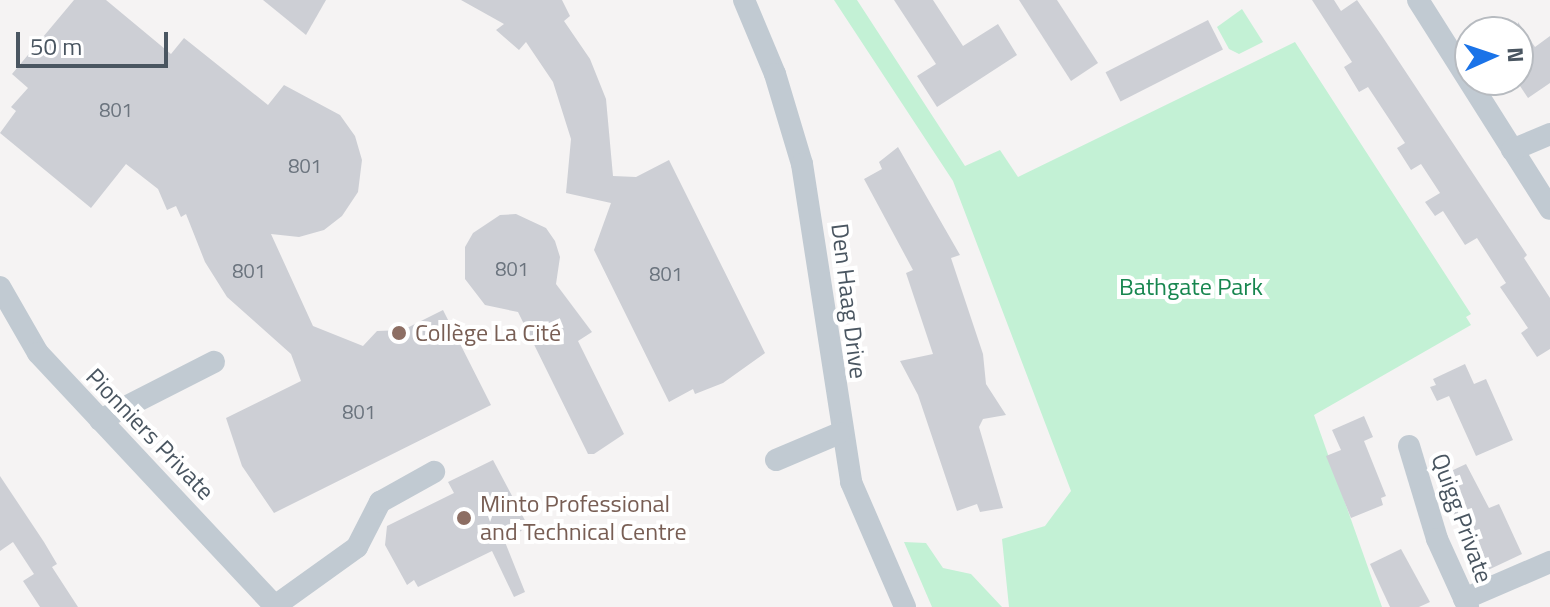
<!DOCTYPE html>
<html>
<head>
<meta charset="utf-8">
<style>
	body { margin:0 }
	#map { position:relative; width:1550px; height:607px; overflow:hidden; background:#f5f3f3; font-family:"Titillium Web",sans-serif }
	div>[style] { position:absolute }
	.green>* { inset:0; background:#c3f1d5 }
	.building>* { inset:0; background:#cdcfd5; transform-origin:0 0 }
	.minor>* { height:22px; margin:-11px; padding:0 11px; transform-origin:11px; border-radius:11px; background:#c1cad2 }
	.dots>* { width:22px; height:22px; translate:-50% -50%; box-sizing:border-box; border:4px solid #fff; border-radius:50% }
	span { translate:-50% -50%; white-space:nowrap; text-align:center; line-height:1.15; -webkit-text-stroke:8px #fff; paint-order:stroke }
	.number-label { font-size:20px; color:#6b747e }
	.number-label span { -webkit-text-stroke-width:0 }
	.park-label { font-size:24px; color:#17864f }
	.street-label { font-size:24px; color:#4a5661 }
	.education-label { font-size:24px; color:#785e54 }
	.left { translate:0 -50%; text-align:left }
	.north { position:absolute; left:1454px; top:16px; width:80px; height:80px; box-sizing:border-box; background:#fff; border:2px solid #b7bbc0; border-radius:50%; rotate:87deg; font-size:22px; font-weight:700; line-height:32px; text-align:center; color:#4a5661 }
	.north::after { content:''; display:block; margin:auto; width:28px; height:36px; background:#1a73e8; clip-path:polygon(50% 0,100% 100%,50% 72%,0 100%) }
	.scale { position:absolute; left:16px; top:32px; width:152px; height:36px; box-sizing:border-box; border:4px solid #4a5661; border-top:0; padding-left:10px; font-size:24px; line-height:28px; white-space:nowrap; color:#4a5661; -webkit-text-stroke:6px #fff; paint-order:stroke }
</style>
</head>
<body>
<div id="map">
	<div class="green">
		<div style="clip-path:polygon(834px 0,857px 0,965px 166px,1000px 150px,1018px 177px,1295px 42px,1471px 314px,1466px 317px,1471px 325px,1314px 415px,1382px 607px,1009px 607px,1002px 539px,1045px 526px,1071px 491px,953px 181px)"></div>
		<div style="clip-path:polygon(1242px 9px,1263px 42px,1239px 54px,1229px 49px,1217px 27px)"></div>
		<div style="clip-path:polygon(904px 542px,926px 543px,943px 568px,971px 574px,1002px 607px,932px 607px)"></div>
	</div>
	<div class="building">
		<div style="clip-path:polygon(74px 0,106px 0,171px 54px,184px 38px,268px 105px,284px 85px,340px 115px,355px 136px,362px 160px,358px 192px,342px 216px,324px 230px,299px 237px,271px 234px,313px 326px,363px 346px,377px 331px,403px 330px,443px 310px,491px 405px,274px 513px,242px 466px,226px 418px,301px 381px,291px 354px,227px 297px,205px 262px,186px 214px,181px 217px,176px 206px,167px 210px,158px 189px,126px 164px,91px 208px,0 133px,16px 111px,11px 107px,28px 88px,12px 74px)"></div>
		<div style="clip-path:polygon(263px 0,326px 0,306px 35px)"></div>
		<div style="clip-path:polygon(461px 0,562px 0,570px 16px,564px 21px,590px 59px,606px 99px,613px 176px,636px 177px,669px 160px,765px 353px,723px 383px,695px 394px,693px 389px,669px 402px,594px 250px,611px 203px,566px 193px,571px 139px,553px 82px,526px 42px,519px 50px,496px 30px,504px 24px)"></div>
		<div style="clip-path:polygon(894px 0,933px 0,963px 46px,998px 24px,1017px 55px,937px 107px,917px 76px,936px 64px)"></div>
		<div style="clip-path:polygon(1019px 0,1057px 0,1098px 63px,1071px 81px)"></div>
		<div style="clip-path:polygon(1312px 0,1334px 0,1341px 11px,1357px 0,1382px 36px,1527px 255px,1524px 258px,1550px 298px,1550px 349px,1537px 357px,1521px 333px,1528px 328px,1500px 287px,1506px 283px,1477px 238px,1465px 245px,1443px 211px,1435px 216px,1425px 202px,1440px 193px,1421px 164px,1411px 170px,1397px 148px,1405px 143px,1368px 87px,1359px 92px,1344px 67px,1352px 62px)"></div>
		<div style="left:1208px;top:20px;width:33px;height:115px;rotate:63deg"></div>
		<div style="clip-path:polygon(1518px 22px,1535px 47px,1550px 36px,1550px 83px,1528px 98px,1518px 83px)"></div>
		<div style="clip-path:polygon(898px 147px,960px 255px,951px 258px,983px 354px,986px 384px,1006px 415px,983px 419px,979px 427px,1003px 508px,980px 512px,977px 504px,957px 511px,918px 395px,900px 361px,933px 354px,906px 273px,913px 270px,864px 179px,882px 169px,879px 162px)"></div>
		<div style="clip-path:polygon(516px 214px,546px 228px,555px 241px,560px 257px,556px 284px,592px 332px,578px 341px,624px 434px,594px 454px,588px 454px,518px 312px,485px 305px,465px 279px,465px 247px,473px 233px,500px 215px)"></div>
		<div style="clip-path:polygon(1465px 364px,1474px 384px,1486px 379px,1513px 440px,1476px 456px,1449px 396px,1437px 401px,1430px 387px,1436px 385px,1433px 379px)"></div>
		<div style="clip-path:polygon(1364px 416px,1373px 437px,1364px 441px,1386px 496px,1381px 498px,1383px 505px,1351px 518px,1326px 456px,1341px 450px,1332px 430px)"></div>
		<div style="clip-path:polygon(493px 460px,528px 526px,505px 542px,525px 592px,514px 597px,492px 551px,418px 587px,414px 580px,407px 585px,385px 545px,387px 526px,454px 493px,448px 482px)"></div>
		<div style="clip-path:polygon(1466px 464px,1489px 508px,1499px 504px,1522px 554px,1488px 570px,1483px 561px,1478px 564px,1436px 478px)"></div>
		<div style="clip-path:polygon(0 476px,44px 542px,57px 564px,52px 567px,78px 607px,40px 607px,23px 581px,34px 574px,13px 542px,0 551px)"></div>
		<div style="clip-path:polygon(1401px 549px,1430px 602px,1419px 607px,1390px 607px,1370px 564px)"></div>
	</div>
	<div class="minor">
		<div style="left:744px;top:0;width:80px;rotate:67.3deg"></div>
		<div style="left:775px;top:74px;width:94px;rotate:73.3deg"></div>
		<div style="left:802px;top:164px;width:322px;rotate:81.2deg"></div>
		<div style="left:851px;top:482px;width:136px;rotate:66.6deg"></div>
		<div style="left:1418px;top:0;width:247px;rotate:57.7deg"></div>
		<div style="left:1512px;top:150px;width:41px;rotate:-22.8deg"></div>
		<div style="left:0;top:287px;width:76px;rotate:60.1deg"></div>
		<div style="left:38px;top:353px;width:348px;rotate:46.9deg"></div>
		<div style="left:100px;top:420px;width:128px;rotate:-27deg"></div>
		<div style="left:1409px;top:446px;width:97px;rotate:73.2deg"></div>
		<div style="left:1437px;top:539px;width:75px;rotate:65.5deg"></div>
		<div style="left:776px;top:460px;width:69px;rotate:-22.9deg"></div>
		<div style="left:1464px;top:599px;width:94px;rotate:-23.3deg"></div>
		<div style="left:275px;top:606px;width:101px;rotate:-35.7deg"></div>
		<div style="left:357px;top:547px;width:51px;rotate:-62.9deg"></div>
		<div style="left:380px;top:502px;width:62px;rotate:-29.1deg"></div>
	</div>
	<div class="dots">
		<div style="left:399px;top:333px;background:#8d6e63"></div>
		<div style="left:464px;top:518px;background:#8d6e63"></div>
	</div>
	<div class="number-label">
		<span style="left:116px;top:109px">801</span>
		<span style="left:305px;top:165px">801</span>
		<span style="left:512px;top:268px">801</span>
		<span style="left:249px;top:270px">801</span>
		<span style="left:666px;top:273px">801</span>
		<span style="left:359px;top:411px">801</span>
	</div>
	<div class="park-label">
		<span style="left:1191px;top:287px">Bathgate Park</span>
	</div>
	<div class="street-label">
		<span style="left:849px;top:301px;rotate:83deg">Den Haag Drive</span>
		<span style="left:150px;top:434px;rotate:46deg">Pionniers Private</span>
		<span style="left:1462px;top:518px;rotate:70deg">Quigg Private</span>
	</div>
	<div class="education-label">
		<span class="left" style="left:415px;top:333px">Collège La Cité</span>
		<span class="left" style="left:480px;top:518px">Minto Professional<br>and Technical Centre</span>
	</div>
	<div class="north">N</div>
	<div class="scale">50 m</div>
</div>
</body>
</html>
